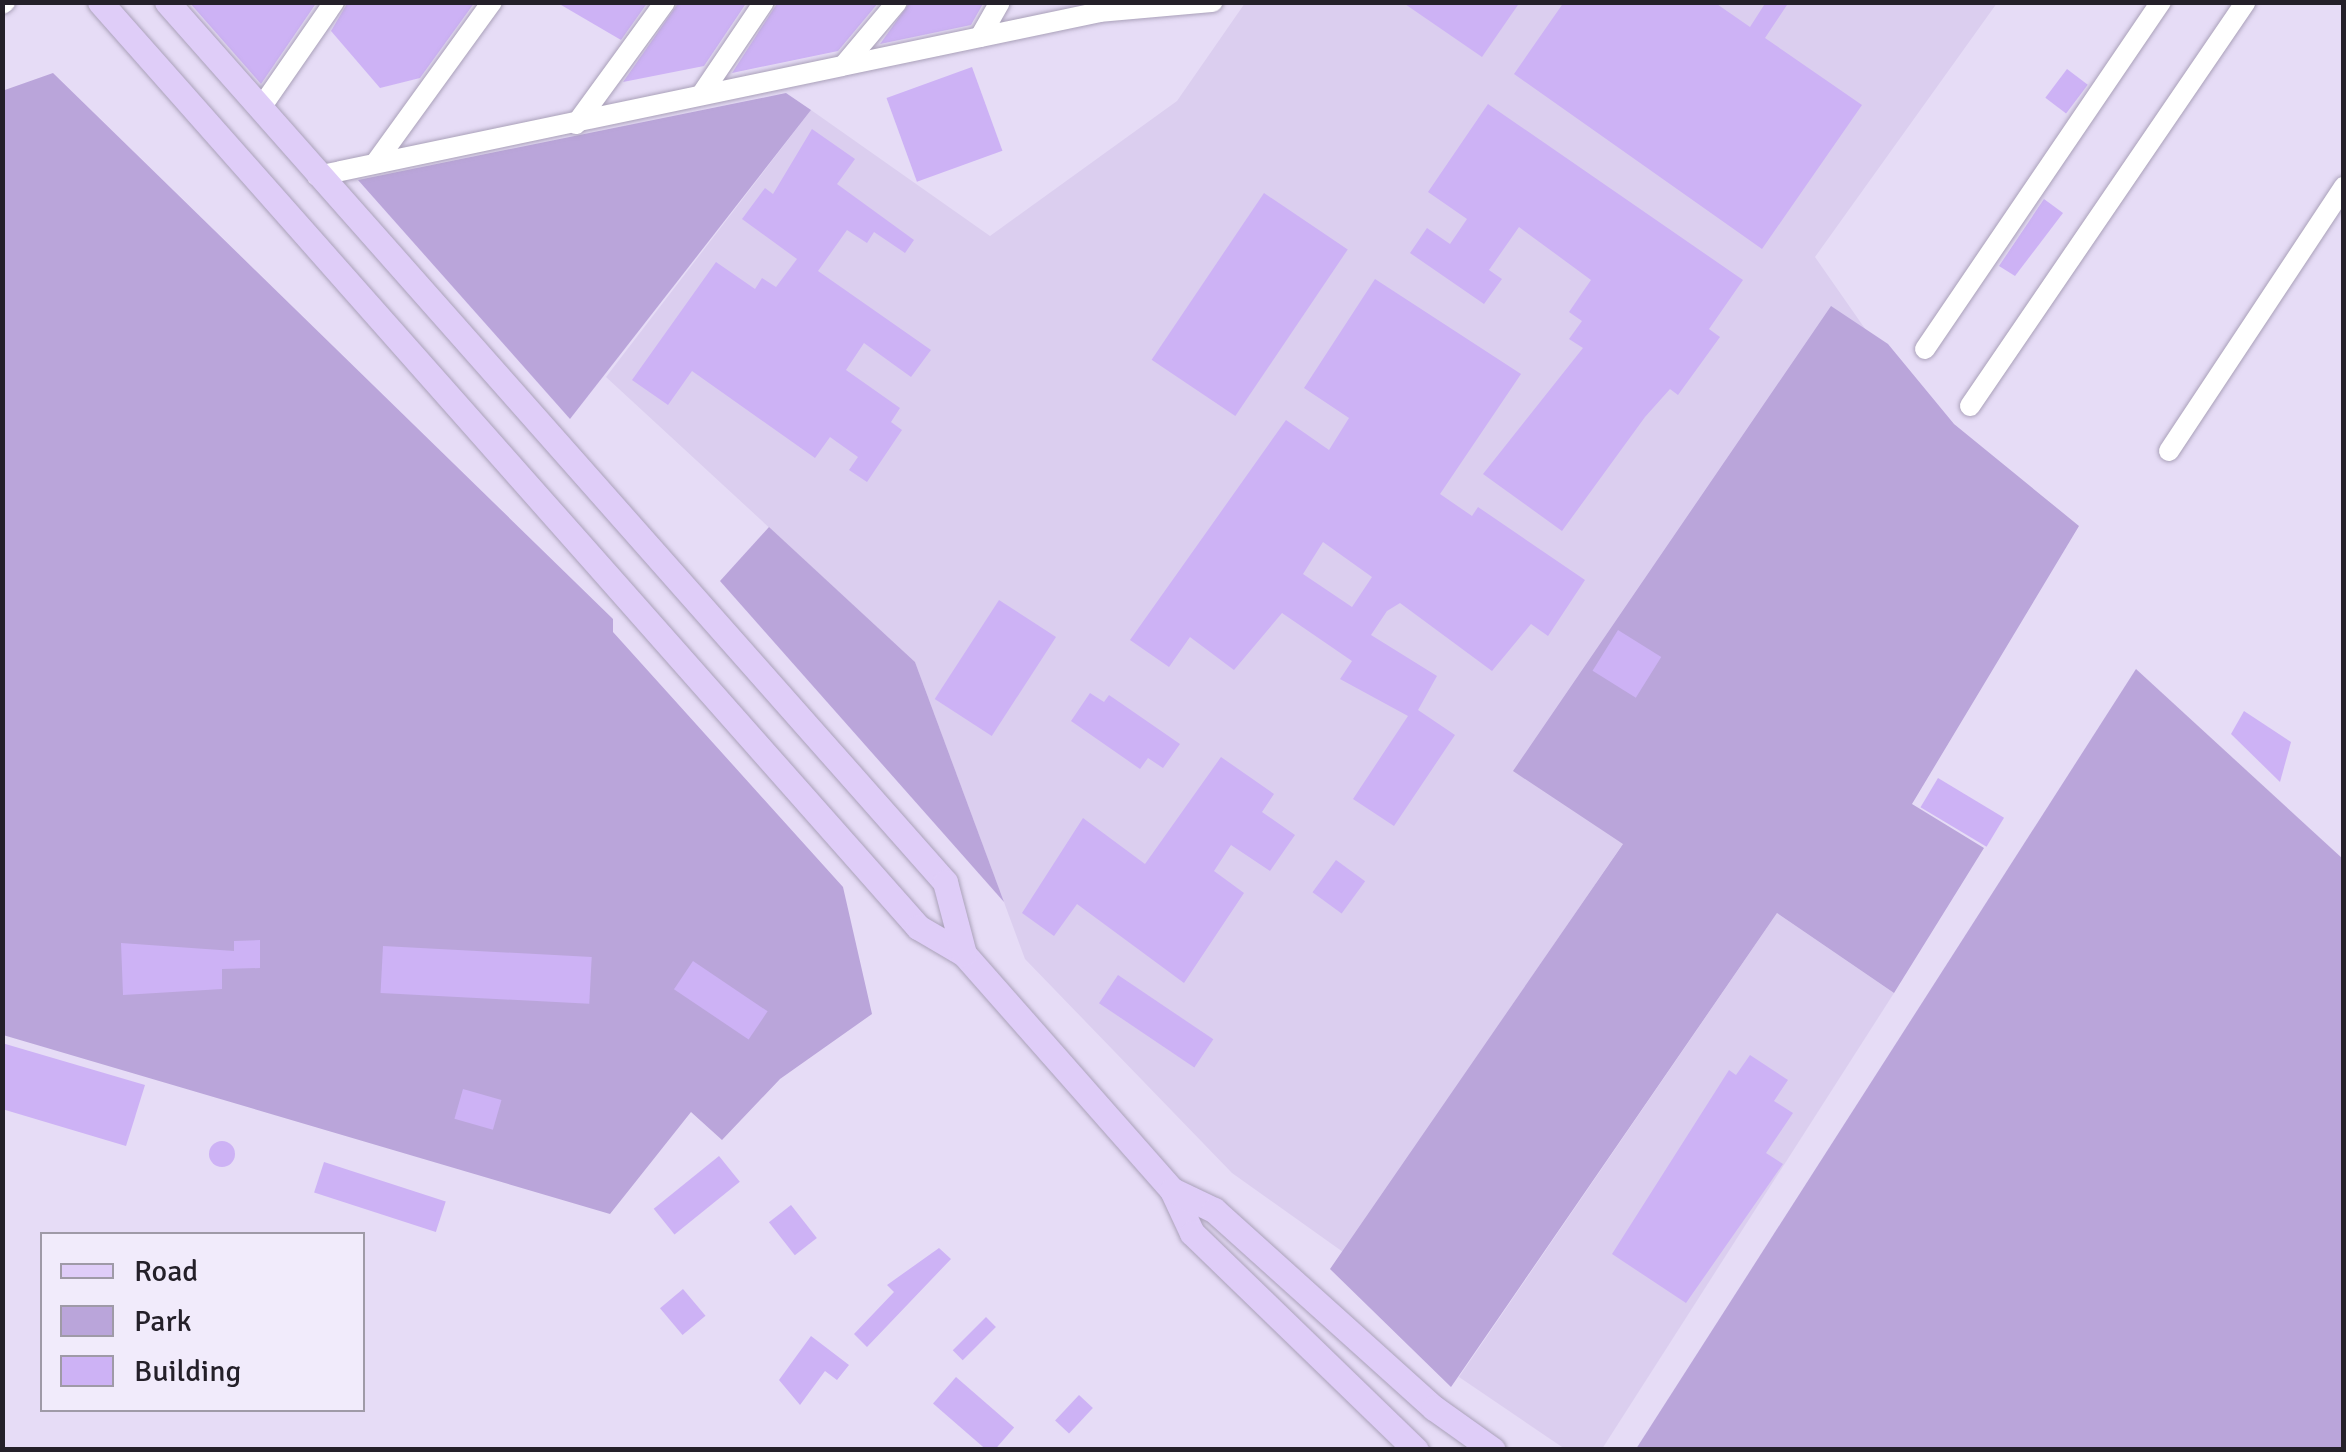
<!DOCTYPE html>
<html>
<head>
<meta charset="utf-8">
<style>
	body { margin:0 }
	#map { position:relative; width:2346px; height:1452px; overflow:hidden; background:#e6dcf6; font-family:Signika,sans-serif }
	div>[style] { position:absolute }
	.built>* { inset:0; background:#dbceef }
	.green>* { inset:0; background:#baa5da }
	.building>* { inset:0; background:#cdb2f5; transform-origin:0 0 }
	.round { border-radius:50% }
	.roads { filter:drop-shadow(0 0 2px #aaa1b9) drop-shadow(0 0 2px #aaa1b9) }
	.minor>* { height:20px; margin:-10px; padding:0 10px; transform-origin:10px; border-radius:10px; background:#fff }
	.major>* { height:25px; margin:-12.5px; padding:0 12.5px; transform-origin:12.5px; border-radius:12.5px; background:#dfcdf8 }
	span { translate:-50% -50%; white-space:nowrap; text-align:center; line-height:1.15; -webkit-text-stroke:10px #f1ebfb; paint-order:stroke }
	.frame { position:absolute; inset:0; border:5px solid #242029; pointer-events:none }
	.legend { position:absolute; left:40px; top:1232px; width:325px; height:180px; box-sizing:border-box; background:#f1ebfb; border:2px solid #9f9aa7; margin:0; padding:12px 18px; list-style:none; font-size:30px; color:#242029 }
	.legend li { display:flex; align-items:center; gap:20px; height:50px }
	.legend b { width:50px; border:2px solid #9f9aa7 }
</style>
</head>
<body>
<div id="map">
	<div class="built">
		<div style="clip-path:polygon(1245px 3px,1997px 3px,1815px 257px,1921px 409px,1343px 1252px,1232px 1173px,1025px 959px,915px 662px,606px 377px,811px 110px,990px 236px,1177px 101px)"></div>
		<div style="clip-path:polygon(1777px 913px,1894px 993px,1602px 1449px,1565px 1449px,1459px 1377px)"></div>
	</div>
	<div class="green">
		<div style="clip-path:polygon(53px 73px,613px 619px,613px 632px,843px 887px,872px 1014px,780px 1079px,722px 1140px,691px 1112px,610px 1214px,3px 1035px,2px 91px)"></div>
		<div style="clip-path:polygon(786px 93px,811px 110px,570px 419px,358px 180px)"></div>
		<div style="clip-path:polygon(1831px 306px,1888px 344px,1954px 424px,2079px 526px,1912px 804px,1984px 848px,1894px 993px,1777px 913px,1451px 1387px,1330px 1269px,1623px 844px,1513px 771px)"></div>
		<div style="clip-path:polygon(769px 527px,915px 662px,1004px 902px,720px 581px)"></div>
		<div style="clip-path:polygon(2136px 669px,2343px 859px,2343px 1449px,1636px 1449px)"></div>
	</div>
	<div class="building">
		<div style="clip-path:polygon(189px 2px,317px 2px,261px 84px)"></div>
		<div style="clip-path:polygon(348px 2px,475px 2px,420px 78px,380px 88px,331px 31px)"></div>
		<div style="clip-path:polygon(556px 2px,648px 2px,621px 40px)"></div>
		<div style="clip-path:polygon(679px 2px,747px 2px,704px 66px,623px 82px)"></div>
		<div style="clip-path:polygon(778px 2px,879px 2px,838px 51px,732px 73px)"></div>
		<div style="clip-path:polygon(910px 2px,984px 2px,971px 25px,880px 44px)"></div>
		<div style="clip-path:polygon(1402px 2px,1520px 2px,1482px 57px)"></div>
		<div style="clip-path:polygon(1564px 2px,1714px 2px,1750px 27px,1766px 2px,1789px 2px,1765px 38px,1862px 105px,1762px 249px,1514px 74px)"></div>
		<div style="left:972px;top:67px;width:89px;height:91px;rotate:70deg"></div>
		<div style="left:2067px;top:69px;width:26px;height:36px;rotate:37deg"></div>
		<div style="clip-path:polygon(1488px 104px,1743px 280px,1709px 329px,1720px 337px,1678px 395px,1670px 389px,1645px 417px,1562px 531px,1483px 474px,1583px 348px,1569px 339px,1582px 321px,1569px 312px,1591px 280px,1519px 227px,1489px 270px,1502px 279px,1484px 304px,1410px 253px,1427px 228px,1450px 244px,1467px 219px,1428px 192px)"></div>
		<div style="clip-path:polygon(812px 129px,855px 159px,837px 184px,914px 240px,905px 253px,874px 232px,867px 243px,847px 230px,818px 271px,931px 350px,911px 377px,864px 343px,846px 370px,900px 408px,891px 422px,902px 430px,867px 482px,849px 470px,858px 457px,830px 437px,815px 458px,692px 371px,668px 405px,632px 380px,716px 262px,755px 289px,762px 278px,776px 287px,797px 259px,742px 219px,765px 188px,773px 194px)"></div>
		<div style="left:1264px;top:193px;width:101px;height:201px;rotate:34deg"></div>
		<div style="clip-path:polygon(2044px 199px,2063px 213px,2015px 276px,1999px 266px)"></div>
		<div style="clip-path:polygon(evenodd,1375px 279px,1521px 374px,1440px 494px,1472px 516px,1478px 507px,1585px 580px,1548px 636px,1531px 624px,1492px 671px,1400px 603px,1387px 611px,1371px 635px,1437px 676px,1418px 710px,1455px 735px,1394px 826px,1353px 799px,1408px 716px,1340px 679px,1352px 661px,1282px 613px,1234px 670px,1190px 637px,1169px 667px,1130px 640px,1286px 420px,1329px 450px,1349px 418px,1304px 388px,1375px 279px,1323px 542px,1372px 577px,1352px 607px,1303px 574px,1323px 542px)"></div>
		<div style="left:999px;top:600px;width:68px;height:118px;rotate:33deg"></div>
		<div style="left:1618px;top:630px;width:51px;height:48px;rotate:32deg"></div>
		<div style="clip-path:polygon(1090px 693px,1104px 702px,1109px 695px,1180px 744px,1163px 768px,1148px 758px,1140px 769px,1071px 721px)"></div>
		<div style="clip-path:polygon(2244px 711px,2291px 742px,2280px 782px,2231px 734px)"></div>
		<div style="clip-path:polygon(1221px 757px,1274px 794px,1262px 812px,1295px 835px,1270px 871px,1231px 845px,1214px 871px,1244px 893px,1184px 983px,1077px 904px,1054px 936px,1022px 913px,1083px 818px,1145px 864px)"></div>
		<div style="left:1938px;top:778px;width:77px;height:34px;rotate:31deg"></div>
		<div style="left:1336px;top:860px;width:36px;height:40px;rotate:36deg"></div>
		<div style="clip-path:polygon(260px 940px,260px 968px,222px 969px,222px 989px,123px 995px,121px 943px,234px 951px,234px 941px)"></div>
		<div style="left:383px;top:946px;width:209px;height:47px;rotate:3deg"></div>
		<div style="left:693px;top:961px;width:90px;height:34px;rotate:34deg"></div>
		<div style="left:1118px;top:975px;width:115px;height:34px;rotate:34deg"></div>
		<div style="clip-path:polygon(2px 1043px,145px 1085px,126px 1146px,2px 1109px)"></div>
		<div style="clip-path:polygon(1750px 1055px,1788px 1080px,1774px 1101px,1793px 1113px,1766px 1153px,1783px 1164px,1686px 1303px,1612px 1254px,1729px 1070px,1736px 1075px)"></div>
		<div style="left:463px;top:1089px;width:40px;height:31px;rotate:16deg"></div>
		<div class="round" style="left:209px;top:1141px;width:26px;height:26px"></div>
		<div style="left:719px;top:1156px;width:33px;height:84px;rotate:51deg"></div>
		<div style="left:324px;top:1162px;width:128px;height:32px;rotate:18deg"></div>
		<div style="left:791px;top:1205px;width:42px;height:28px;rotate:52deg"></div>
		<div style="clip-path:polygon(939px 1248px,951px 1259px,867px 1347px,854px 1334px,894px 1292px,887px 1285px)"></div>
		<div style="left:683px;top:1289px;width:35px;height:30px;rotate:50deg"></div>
		<div style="left:986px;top:1317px;width:14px;height:47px;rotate:45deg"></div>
		<div style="clip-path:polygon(811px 1336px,849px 1365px,837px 1380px,825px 1371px,800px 1405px,779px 1380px)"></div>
		<div style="left:956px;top:1377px;width:77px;height:35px;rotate:41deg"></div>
		<div style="left:1079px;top:1395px;width:19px;height:35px;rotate:43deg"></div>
	</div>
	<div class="roads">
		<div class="minor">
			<div style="left:2px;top:4px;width:4px;rotate:-34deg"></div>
			<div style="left:980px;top:37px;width:40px;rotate:-60.3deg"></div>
			<div style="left:844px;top:65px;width:82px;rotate:-49.9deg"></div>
			<div style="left:701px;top:95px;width:112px;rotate:-55.9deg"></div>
			<div style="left:260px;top:109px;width:130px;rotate:-55.3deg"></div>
			<div style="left:576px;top:124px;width:151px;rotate:-53.9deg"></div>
			<div style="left:376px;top:162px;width:198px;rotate:-54.1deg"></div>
			<div style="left:317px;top:176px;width:800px;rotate:-11.83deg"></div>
			<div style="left:1100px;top:12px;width:113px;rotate:-5.1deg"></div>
			<div style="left:1925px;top:349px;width:420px;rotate:-55.8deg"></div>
			<div style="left:1970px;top:406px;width:489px;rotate:-55.7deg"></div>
			<div style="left:2169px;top:451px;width:317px;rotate:-56.5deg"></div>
		</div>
		<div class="major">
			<div style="left:100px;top:2px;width:1235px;rotate:48.51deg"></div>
			<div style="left:918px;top:927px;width:53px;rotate:30.4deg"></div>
			<div style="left:964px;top:954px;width:315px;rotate:48.6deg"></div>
			<div style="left:1172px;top:1190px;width:47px;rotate:65.1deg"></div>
			<div style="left:1192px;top:1233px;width:312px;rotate:44.1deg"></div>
			<div style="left:167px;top:2px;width:1175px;rotate:48.52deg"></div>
			<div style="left:945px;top:882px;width:74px;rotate:75.2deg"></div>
			<div style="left:1172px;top:1190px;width:47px;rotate:25.5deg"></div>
			<div style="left:1214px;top:1210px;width:296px;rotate:42deg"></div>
			<div style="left:1434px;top:1408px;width:72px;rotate:35.4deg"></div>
		</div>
	</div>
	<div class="frame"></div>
	<ul class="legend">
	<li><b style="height:12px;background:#dfcdf8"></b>Road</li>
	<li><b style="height:28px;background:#baa5da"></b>Park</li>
	<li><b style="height:28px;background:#cdb2f5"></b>Building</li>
	</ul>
</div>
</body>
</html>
